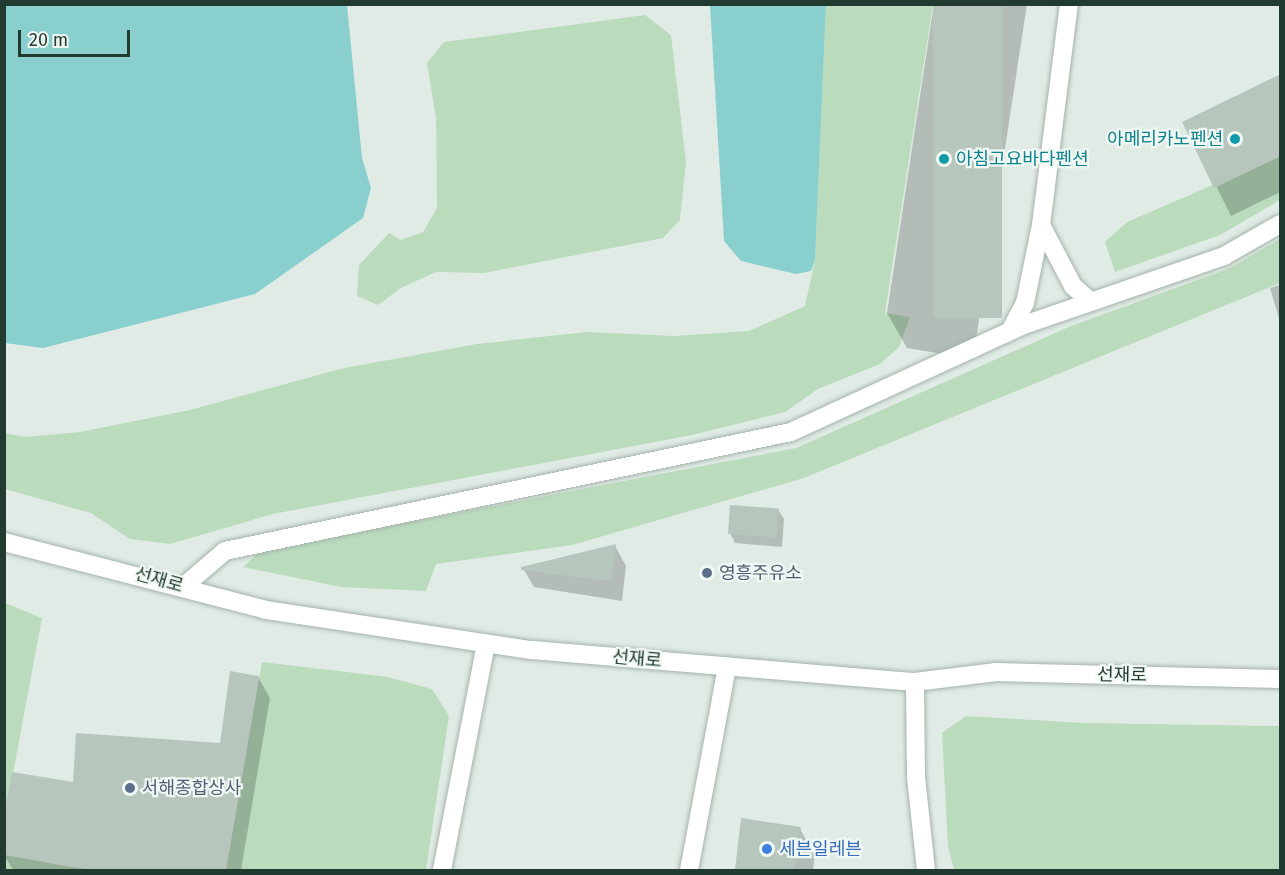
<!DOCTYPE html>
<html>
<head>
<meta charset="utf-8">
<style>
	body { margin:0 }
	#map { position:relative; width:1285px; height:875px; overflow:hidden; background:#e1ebe5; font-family:"Fira Sans","Noto Sans KR",sans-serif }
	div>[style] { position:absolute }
	.green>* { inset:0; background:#badcbd }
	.water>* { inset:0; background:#89cfce }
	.shadow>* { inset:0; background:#0003 }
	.building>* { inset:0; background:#b6c6bd; transform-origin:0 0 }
	.roads { filter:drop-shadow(0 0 2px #a4b3ab) drop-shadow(0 0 2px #a4b3ab) }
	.minor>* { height:18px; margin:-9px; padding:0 9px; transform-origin:9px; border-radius:9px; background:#fff }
	.dots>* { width:16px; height:16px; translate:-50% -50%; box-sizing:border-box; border:3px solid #f1f8f3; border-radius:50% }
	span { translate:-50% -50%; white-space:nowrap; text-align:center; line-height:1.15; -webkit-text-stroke:4.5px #f1f8f3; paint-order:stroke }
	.culture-label { font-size:18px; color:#0d838f }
	.right { translate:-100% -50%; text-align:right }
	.left { translate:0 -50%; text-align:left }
	.service-label { font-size:18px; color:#4e5e75 }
	.street-label { font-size:18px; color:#213b30 }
	.shop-label { font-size:18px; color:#366cbe }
	.frame { position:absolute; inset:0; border:6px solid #213b30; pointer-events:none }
	.scale { position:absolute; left:18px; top:30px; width:112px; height:27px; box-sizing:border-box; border:3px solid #213b30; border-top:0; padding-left:8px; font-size:18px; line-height:21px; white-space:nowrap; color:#213b30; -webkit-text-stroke:4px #f1f8f3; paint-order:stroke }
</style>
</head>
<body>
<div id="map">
	<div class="green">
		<div style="clip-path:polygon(826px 5px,933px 5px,885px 313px,910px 317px,899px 347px,880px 364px,818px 389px,785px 412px,692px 435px,273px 514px,170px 544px,130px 539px,91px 513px,5px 489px,4px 433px,26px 437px,80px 432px,190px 410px,344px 368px,477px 344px,587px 332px,674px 336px,749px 331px,805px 306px,815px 260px)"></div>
		<div style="clip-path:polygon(645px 15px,671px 35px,686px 162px,680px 220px,663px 238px,484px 273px,436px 272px,401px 288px,378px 305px,357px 296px,359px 265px,389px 233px,401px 240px,423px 232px,437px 208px,436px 118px,427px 63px,444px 42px)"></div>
		<div style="clip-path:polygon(1280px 156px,1280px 200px,1220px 235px,1115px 272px,1105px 242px,1127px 222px)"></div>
		<div style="clip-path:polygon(1280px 239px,1280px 283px,804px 478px,572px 545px,436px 564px,426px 591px,341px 587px,243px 567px,258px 553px,300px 543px,796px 448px,1071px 326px,1228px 269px)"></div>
		<div style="clip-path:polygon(5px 603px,42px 618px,5px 816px)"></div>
		<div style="clip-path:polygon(262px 662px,388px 677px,432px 689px,449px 716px,426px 870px,226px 870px)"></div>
		<div style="clip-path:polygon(966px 716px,1086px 723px,1280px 726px,1280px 870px,954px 870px,948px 846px,942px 733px)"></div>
		<div style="clip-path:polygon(4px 852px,52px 864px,91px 870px,5px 870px)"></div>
	</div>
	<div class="water">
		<div style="clip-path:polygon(5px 4px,347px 5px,362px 158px,371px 188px,363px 218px,255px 294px,43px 348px,5px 343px)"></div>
		<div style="clip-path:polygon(710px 5px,826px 5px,815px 260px,811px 271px,796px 274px,741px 261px,724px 241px)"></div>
	</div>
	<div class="shadow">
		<div style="clip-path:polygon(934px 4px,1027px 4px,973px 359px,907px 348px,887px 313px)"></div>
		<div style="clip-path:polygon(1280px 76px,1280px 192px,1231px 216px,1184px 122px)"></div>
		<div style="clip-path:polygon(1280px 285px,1280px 322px,1270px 288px)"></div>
		<div style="clip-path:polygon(778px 510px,784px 519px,782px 547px,735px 543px,730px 533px)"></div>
		<div style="clip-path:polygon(615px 546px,626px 566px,622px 601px,534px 587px,523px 568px)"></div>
		<div style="clip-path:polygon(258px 677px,270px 698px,241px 870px,13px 870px,4px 855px,4px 824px,74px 783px,222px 745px)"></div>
		<div style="clip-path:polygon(742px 819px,800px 829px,815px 855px,813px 870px,737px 870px)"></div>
	</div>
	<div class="building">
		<div style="left:933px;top:4px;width:69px;height:314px"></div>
		<div style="clip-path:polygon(1281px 74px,1281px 156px,1214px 188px,1182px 122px)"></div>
		<div style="left:730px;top:505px;width:49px;height:29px;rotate:4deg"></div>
		<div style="clip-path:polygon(616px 544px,611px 581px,521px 570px,521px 567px)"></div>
		<div style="clip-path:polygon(230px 671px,259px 676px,226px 870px,91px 870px,4px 855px,4px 816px,12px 772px,73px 782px,76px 733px,220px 743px)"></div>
		<div style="clip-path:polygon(741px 818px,801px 827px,794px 870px,735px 870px)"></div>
	</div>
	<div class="roads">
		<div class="minor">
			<div style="left:1041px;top:225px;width:69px;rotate:62.3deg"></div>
			<div style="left:1073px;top:286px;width:24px;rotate:42deg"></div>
			<div style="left:1010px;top:331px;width:32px;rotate:-62deg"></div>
			<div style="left:1025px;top:303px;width:80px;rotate:-78.4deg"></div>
			<div style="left:1041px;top:225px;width:223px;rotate:-82.8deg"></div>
			<div style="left:4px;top:542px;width:271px;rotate:14.5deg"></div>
			<div style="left:266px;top:610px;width:269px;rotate:8.6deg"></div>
			<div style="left:532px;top:650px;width:384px;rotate:4.8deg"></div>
			<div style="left:915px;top:682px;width:82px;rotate:-7deg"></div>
			<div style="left:996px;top:672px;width:284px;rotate:1.4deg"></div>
			<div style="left:183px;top:587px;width:55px;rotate:-40.6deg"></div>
			<div style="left:225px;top:551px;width:578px;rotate:-11.87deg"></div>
			<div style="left:791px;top:432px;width:253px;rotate:-24.7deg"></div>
			<div style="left:1021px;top:326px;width:215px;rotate:-19deg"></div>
			<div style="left:1224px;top:256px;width:64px;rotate:-29.7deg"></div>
			<div style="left:915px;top:682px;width:95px;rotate:89.4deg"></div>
			<div style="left:916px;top:777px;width:94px;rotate:83.9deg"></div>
			<div style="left:442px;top:870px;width:230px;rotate:-79deg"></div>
			<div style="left:689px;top:870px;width:207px;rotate:-79.4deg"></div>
		</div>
	</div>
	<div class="dots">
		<div style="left:1235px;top:139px;background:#0f9aa8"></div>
		<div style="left:944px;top:159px;background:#0f9aa8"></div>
		<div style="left:707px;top:573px;background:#5c6f8a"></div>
		<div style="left:130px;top:788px;background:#5c6f8a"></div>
		<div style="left:767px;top:849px;background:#3f7fe0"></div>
	</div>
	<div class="culture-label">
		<span class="right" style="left:1223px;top:139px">아메리카노펜션</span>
		<span class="left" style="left:956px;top:159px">아침고요바다펜션</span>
	</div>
	<div class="service-label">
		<span class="left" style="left:719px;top:573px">영흥주유소</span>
		<span class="left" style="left:142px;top:788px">서해종합상사</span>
	</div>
	<div class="street-label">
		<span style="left:159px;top:580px;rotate:16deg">선재로</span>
		<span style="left:637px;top:659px;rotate:5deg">선재로</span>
		<span style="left:1122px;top:675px;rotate:1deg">선재로</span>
	</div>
	<div class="shop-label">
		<span class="left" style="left:779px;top:849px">세븐일레븐</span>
	</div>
	<div class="frame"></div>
	<div class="scale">20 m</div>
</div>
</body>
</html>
